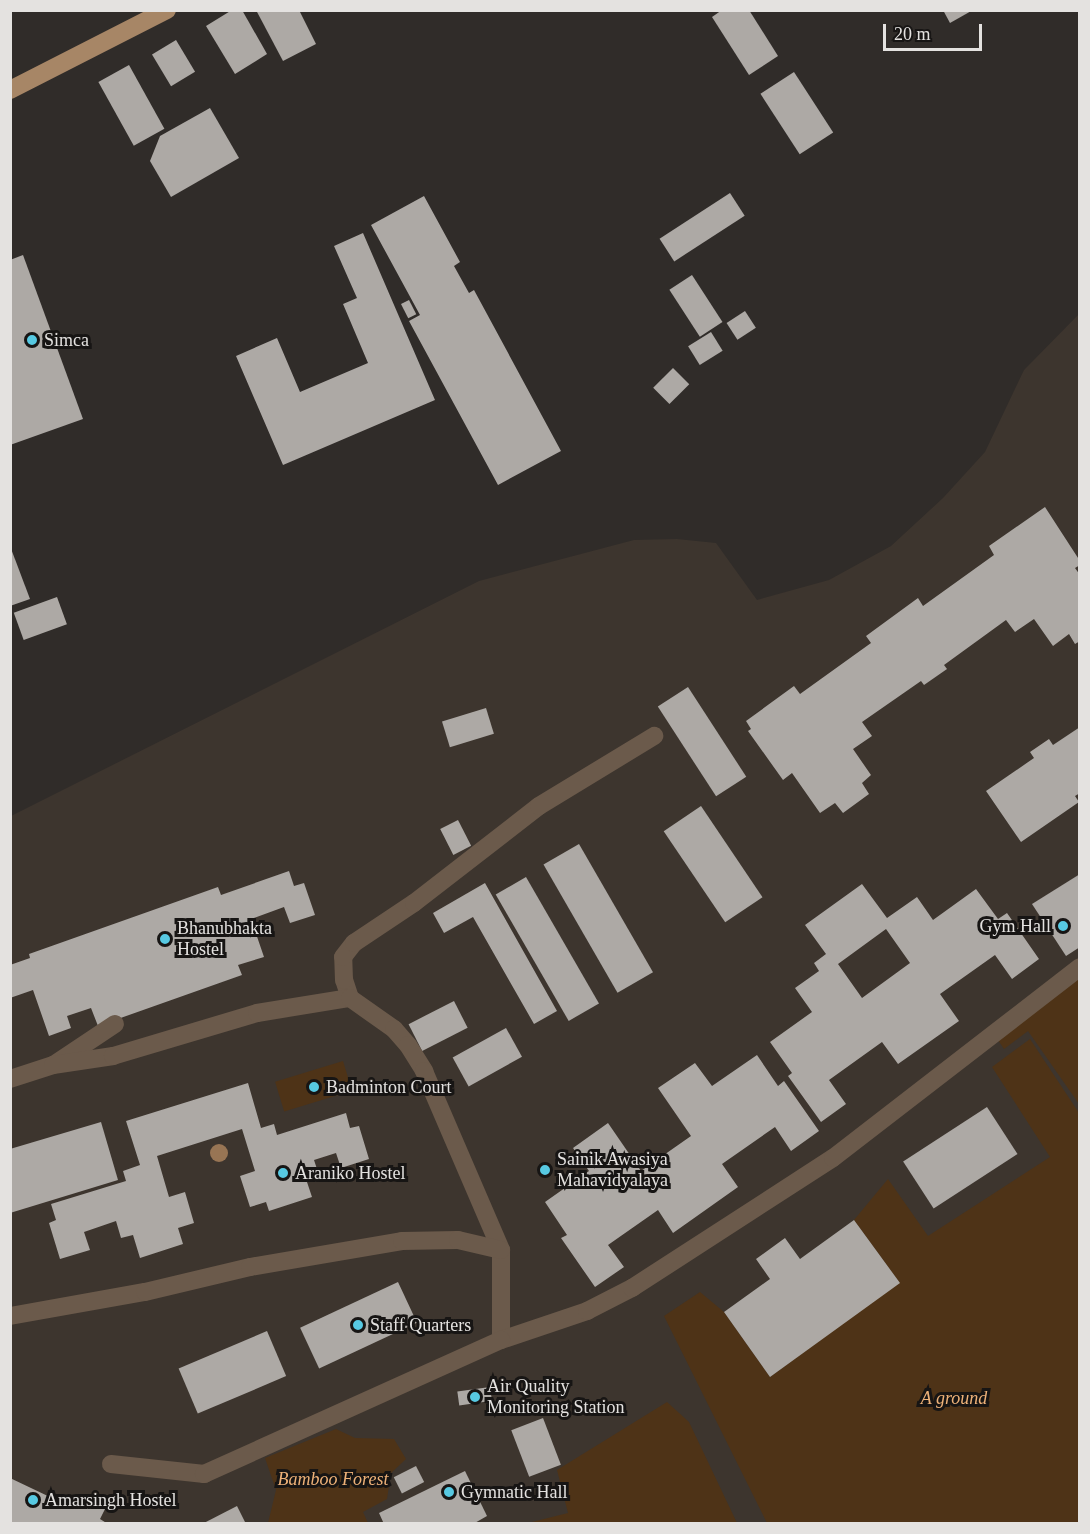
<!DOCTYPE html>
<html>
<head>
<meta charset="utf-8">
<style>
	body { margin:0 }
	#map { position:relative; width:1090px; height:1534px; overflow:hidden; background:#302c29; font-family:"Times New Roman",serif }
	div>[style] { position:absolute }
	.built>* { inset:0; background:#3d352e }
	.green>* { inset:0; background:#4e3317; transform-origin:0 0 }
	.building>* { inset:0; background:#ada9a5; transform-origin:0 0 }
	.minor>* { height:18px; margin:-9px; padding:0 9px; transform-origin:9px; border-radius:9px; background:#6b5a4b }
	.major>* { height:18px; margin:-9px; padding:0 9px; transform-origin:9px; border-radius:9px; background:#a78666 }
	.trees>* { width:18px; height:18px; margin:-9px; border-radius:50%; background:#987554 }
	.dots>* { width:16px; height:16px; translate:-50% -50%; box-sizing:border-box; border:3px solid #171514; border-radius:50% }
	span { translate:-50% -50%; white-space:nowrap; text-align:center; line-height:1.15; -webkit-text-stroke:6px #171514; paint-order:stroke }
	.poi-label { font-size:18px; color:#e4e2e0 }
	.left { translate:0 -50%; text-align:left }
	.right { translate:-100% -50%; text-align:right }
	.park-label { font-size:18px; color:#edb178; font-style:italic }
	.frame { position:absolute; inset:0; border:12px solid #e4e2e0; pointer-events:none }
	.scale { position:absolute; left:883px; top:24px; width:99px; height:27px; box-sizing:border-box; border:3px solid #e4e2e0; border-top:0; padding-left:8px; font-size:18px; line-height:21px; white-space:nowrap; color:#e4e2e0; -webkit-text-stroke:4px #171514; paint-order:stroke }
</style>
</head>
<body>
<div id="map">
	<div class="built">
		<div style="clip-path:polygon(1079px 314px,1079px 1523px,11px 1524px,11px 816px,479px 581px,634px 540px,677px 539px,716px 543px,757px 600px,829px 580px,891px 546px,943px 498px,985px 452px,1024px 370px)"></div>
	</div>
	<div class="green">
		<div style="clip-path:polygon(1079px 975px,1079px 1104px,1028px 1031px,1004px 1049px,996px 1037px)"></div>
		<div style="clip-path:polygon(1030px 1039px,1079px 1113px,1079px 1523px,767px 1523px,664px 1316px,700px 1292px,724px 1312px,770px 1377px,899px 1282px,854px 1220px,888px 1179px,928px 1236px,1050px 1157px,992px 1067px)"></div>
		<div style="left:343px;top:1061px;width:31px;height:71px;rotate:73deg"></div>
		<div style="clip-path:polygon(667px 1402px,689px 1422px,737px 1523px,528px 1523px,568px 1513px,557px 1470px)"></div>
		<div style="clip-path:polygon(336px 1429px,355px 1438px,394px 1439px,406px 1459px,391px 1473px,387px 1499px,363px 1512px,368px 1523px,268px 1523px,276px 1490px,265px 1458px)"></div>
	</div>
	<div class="building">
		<div style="clip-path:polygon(232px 10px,242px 10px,267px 54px,235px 74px,206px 26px)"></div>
		<div style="clip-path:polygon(256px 10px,299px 10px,316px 44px,283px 61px)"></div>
		<div style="clip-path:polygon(722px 10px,749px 10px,778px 56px,749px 75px,712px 17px)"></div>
		<div style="clip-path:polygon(943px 10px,973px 10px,950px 23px)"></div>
		<div style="left:176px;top:40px;width:37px;height:28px;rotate:59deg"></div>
		<div style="left:129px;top:65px;width:73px;height:35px;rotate:61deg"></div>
		<div style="left:794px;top:72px;width:72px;height:40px;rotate:57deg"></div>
		<div style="clip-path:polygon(210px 108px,239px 158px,171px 197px,150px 161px,160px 136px)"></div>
		<div style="left:730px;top:193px;width:27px;height:84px;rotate:57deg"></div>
		<div style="clip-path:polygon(424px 196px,460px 262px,454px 266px,469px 293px,474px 290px,561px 451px,498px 485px,409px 321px,420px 315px,371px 225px)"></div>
		<div style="clip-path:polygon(363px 233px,435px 400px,283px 465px,236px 356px,277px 338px,300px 392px,368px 363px,343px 304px,357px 298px,334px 246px)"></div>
		<div style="clip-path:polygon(23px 255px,83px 419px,10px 445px,10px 260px)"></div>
		<div style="left:692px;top:275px;width:56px;height:27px;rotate:57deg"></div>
		<div style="left:409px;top:300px;width:16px;height:9px;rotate:63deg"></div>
		<div style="left:745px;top:311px;width:20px;height:22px;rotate:57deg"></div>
		<div style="left:711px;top:332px;width:22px;height:27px;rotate:58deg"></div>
		<div style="left:673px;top:368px;width:23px;height:28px;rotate:45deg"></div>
		<div style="clip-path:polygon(1045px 507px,1080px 561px,1080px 565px,1075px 568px,1080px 575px,1080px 641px,1075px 644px,1069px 634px,1053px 646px,1034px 619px,1015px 632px,1006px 620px,944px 665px,947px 669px,924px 685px,921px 681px,862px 722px,872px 736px,853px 749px,871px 775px,862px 783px,869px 794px,843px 813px,835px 803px,820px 813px,792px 773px,783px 780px,748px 731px,751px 729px,746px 721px,794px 686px,800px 694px,871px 643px,866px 636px,918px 598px,923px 606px,994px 555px,989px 546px)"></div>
		<div style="clip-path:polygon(10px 546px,30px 599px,10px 606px)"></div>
		<div style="left:57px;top:597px;width:29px;height:46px;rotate:70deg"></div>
		<div style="left:688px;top:687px;width:107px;height:36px;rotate:57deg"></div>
		<div style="left:486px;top:708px;width:27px;height:46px;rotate:73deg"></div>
		<div style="clip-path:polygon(1080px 727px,1080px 793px,1075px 796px,1079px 802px,1021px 842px,986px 791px,1034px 758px,1030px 752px,1049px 739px,1053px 745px)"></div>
		<div style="left:701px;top:806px;width:110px;height:45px;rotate:56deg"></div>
		<div style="left:458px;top:820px;width:29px;height:20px;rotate:63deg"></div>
		<div style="left:579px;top:844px;width:148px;height:41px;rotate:60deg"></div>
		<div style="clip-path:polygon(289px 871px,294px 886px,304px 883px,315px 915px,290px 923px,284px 907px,251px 919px,264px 957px,238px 965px,242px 975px,98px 1026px,91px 1008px,67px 1016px,71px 1028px,49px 1036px,33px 990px,10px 998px,10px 965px,30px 958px,29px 954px,218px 887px,221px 895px)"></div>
		<div style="clip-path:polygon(1080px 874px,1080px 947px,1066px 956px,1032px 904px)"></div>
		<div style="left:526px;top:877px;width:146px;height:35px;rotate:60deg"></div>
		<div style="clip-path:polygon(485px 883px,557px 1011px,534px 1024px,473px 917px,444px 933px,433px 913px)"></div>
		<div style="clip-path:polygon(evenodd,862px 884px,887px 918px,917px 897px,933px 920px,976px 889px,998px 919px,1007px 913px,1039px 959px,1012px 979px,995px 955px,940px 994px,959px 1021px,898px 1064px,882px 1042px,829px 1080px,846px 1104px,821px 1122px,788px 1076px,792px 1073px,770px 1042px,812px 1012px,795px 988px,819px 971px,814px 963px,826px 954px,805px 925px,862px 884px,886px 929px,910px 963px,862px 998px,838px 964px,886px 929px)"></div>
		<div style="left:454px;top:1001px;width:30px;height:51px;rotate:63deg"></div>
		<div style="left:506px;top:1028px;width:33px;height:61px;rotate:61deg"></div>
		<div style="clip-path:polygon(757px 1055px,778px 1086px,784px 1081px,819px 1131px,791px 1151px,775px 1127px,722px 1164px,738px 1187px,673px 1233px,658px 1210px,608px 1245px,624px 1267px,595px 1287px,561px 1238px,567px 1235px,545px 1202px,589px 1171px,573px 1148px,608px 1123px,641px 1171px,691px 1136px,658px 1088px,695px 1063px,712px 1086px)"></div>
		<div style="clip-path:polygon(248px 1083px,261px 1128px,274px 1124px,277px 1135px,346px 1113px,350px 1128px,359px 1126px,369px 1159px,341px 1168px,336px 1153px,314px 1160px,319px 1175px,306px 1179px,312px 1197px,269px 1211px,266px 1202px,250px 1207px,240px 1176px,255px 1171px,242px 1129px,157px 1156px,169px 1197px,185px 1192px,194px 1223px,178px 1228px,183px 1244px,140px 1258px,133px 1235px,121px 1238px,116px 1221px,84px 1232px,90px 1250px,60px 1259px,49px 1223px,56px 1220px,51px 1204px,126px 1181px,123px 1171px,140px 1165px,126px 1121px)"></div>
		<div style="left:987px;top:1107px;width:56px;height:100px;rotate:57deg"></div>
		<div style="clip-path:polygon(101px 1122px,118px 1180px,10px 1213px,10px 1149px)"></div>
		<div style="clip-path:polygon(854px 1220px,900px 1283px,770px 1377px,724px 1312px,770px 1279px,756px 1259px,785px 1238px,800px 1259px)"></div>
		<div style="left:398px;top:1282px;width:45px;height:108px;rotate:65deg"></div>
		<div style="left:267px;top:1331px;width:49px;height:96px;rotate:67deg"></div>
		<div style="left:490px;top:1387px;width:14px;height:33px;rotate:82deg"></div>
		<div style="left:543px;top:1418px;width:50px;height:34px;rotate:69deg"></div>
		<div style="left:416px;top:1466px;width:18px;height:25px;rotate:63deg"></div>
		<div style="clip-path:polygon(465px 1471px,487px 1516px,473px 1524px,384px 1524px,379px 1513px)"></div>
		<div style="clip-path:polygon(10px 1478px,73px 1508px,79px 1497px,105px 1509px,100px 1519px,108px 1524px,10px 1524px)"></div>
		<div style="clip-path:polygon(237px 1506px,246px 1524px,202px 1524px)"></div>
	</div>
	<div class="minor">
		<div style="left:350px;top:998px;width:19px;rotate:-108deg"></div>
		<div style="left:344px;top:980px;width:23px;rotate:-92deg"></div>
		<div style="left:343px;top:957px;width:18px;rotate:-52deg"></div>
		<div style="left:354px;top:943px;width:72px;rotate:-33.7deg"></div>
		<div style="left:414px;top:903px;width:158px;rotate:-37.8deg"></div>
		<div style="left:539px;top:806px;width:135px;rotate:-31.3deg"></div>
		<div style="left:55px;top:1064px;width:72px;rotate:-33.7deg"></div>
		<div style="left:10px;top:1079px;width:45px;rotate:-18deg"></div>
		<div style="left:53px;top:1065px;width:61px;rotate:-8.5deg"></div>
		<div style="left:113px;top:1056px;width:150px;rotate:-16.6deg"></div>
		<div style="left:257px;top:1013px;width:94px;rotate:-9.2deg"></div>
		<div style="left:350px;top:998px;width:54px;rotate:35.2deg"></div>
		<div style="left:394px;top:1029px;width:21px;rotate:49deg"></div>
		<div style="left:408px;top:1045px;width:31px;rotate:58deg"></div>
		<div style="left:424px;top:1071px;width:195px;rotate:66.7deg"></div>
		<div style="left:501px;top:1250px;width:90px;rotate:90deg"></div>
		<div style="left:501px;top:1340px;width:91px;rotate:-18.6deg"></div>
		<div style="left:587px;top:1311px;width:51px;rotate:-27.1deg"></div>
		<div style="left:632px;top:1288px;width:239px;rotate:-32.9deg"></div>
		<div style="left:833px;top:1158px;width:312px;rotate:-37.7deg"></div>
		<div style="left:10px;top:1316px;width:137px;rotate:-10.1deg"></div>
		<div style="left:145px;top:1292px;width:108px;rotate:-13.4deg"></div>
		<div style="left:250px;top:1267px;width:154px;rotate:-9.7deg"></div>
		<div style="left:402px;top:1241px;width:56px;rotate:-1deg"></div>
		<div style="left:458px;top:1240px;width:44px;rotate:13.1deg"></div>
		<div style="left:111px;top:1464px;width:94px;rotate:6.1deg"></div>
		<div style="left:204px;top:1474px;width:326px;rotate:-24.3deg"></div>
	</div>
	<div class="major">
		<div style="left:10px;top:90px;width:176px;rotate:-27deg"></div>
	</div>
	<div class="trees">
		<div style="left:219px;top:1153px"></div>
	</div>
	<div class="dots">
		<div style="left:32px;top:340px;background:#57c9e2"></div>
		<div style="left:1063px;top:926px;background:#57c9e2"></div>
		<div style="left:165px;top:939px;background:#57c9e2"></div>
		<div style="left:314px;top:1087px;background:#57c9e2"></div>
		<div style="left:545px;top:1170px;background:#57c9e2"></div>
		<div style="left:283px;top:1173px;background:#57c9e2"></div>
		<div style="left:358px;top:1325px;background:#57c9e2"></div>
		<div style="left:475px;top:1397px;background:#57c9e2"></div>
		<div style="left:449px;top:1492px;background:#57c9e2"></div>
		<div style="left:33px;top:1500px;background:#57c9e2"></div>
	</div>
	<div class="poi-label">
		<span class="left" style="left:44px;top:340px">Simca</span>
		<span class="right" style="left:1051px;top:926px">Gym Hall</span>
		<span class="left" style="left:177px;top:939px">Bhanubhakta<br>Hostel</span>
		<span class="left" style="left:326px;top:1087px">Badminton Court</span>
		<span class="left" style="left:557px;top:1170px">Sainik Awasiya<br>Mahavidyalaya</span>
		<span class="left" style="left:295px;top:1173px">Araniko Hostel</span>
		<span class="left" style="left:370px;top:1325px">Staff Quarters</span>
		<span class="left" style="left:487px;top:1397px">Air Quality<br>Monitoring Station</span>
		<span class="left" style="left:461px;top:1492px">Gymnatic Hall</span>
		<span class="left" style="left:45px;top:1500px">Amarsingh Hostel</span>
	</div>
	<div class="park-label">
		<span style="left:954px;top:1398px">A ground</span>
		<span style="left:333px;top:1479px">Bamboo Forest</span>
	</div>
	<div class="frame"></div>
	<div class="scale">20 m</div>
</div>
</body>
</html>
